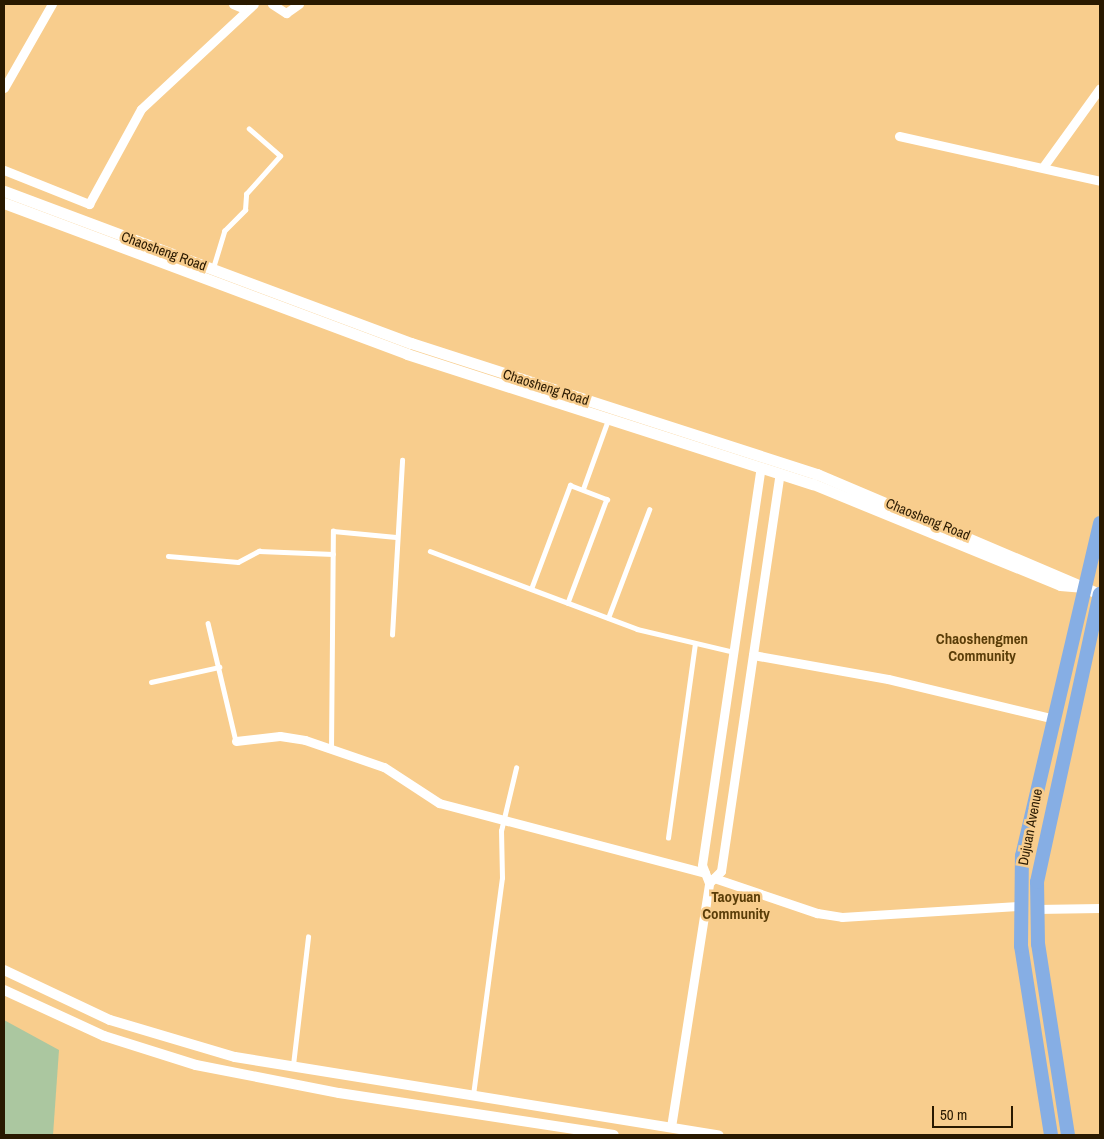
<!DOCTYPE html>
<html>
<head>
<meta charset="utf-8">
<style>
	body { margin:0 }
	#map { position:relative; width:1104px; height:1139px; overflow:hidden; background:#f8cd8d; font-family:"Archivo Narrow",sans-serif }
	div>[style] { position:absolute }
	.green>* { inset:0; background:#abc7a0 }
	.service>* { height:4.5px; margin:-2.25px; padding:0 2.25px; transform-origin:2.25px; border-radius:2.25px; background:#fff }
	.minor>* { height:9px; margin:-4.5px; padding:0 4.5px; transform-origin:4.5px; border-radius:4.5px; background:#fff }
	.tertiary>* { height:10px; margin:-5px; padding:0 5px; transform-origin:5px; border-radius:5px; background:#fff }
	.secondary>* { height:11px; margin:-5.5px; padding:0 5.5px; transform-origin:5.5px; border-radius:5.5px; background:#fff }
	.trunk>* { height:14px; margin:-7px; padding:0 7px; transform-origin:7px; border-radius:7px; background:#86aee4 }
	span { translate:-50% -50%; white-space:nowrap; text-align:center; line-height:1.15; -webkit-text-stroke:5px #f8cd8d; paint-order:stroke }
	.street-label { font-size:14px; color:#291900 }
	.neighbourhood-label { font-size:15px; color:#5a3d08; font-weight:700 }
	.frame { position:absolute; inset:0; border:5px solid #291900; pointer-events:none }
	.scale { position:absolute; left:932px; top:1106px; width:81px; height:22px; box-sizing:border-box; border:2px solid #291900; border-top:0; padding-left:6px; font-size:15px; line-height:18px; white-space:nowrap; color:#291900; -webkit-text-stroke:4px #f8cd8d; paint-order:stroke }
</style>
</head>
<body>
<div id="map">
	<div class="green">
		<div style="clip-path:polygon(4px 1020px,59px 1050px,53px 1135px,4px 1135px)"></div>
	</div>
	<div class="service">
		<div style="left:213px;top:268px;width:39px;rotate:-73deg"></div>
		<div style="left:224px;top:231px;width:30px;rotate:-45deg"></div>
		<div style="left:245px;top:210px;width:16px;rotate:-86deg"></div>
		<div style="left:246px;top:194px;width:51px;rotate:-48.2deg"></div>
		<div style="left:280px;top:156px;width:41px;rotate:-138.9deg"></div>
		<div style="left:583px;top:489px;width:73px;rotate:-70.1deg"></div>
		<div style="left:430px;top:551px;width:221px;rotate:20.6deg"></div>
		<div style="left:637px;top:629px;width:100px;rotate:13.3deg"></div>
		<div style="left:168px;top:556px;width:70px;rotate:4.9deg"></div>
		<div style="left:238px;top:562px;width:24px;rotate:-28deg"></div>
		<div style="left:259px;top:551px;width:74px;rotate:2.3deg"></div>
		<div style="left:531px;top:589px;width:111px;rotate:-69.4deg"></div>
		<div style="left:570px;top:485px;width:40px;rotate:21deg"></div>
		<div style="left:607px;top:499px;width:111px;rotate:110.6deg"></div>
		<div style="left:608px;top:618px;width:116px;rotate:-69.2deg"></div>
		<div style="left:208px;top:623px;width:121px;rotate:76.7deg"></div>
		<div style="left:392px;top:635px;width:175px;rotate:-86.7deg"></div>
		<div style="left:151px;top:682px;width:70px;rotate:-12.4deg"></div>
		<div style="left:331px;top:749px;width:218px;rotate:-89.5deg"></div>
		<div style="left:333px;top:531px;width:63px;rotate:5.4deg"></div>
		<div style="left:668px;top:838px;width:196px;rotate:-82.1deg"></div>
		<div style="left:293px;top:1065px;width:129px;rotate:-83.3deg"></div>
		<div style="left:473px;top:1095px;width:219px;rotate:-82.4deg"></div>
		<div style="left:502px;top:878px;width:47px;rotate:-91.2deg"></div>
		<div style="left:501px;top:831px;width:65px;rotate:-76.6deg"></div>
	</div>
	<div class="minor">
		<div style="left:233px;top:4px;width:15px;rotate:23deg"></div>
		<div style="left:272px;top:4px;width:17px;rotate:33deg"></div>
		<div style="left:286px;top:13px;width:16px;rotate:-35deg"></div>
		<div style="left:4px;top:88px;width:97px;rotate:-60.3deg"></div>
		<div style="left:899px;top:136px;width:206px;rotate:12.6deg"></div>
		<div style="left:1043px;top:167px;width:97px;rotate:-54.2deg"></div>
		<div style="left:4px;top:170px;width:92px;rotate:21.8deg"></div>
		<div style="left:89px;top:204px;width:108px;rotate:-61.3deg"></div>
		<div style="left:141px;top:109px;width:154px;rotate:-42.9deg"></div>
		<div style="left:753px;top:655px;width:137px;rotate:10.1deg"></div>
		<div style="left:888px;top:679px;width:171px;rotate:13.5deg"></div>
		<div style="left:236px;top:741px;width:44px;rotate:-6.5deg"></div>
		<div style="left:280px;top:736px;width:25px;rotate:9deg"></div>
		<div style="left:305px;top:740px;width:83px;rotate:18.9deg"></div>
		<div style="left:384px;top:767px;width:66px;rotate:33.2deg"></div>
		<div style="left:439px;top:803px;width:275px;rotate:14.7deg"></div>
		<div style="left:714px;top:878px;width:109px;rotate:18.8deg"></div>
		<div style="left:817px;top:913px;width:25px;rotate:9deg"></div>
		<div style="left:842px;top:917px;width:177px;rotate:-3.6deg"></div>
		<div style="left:709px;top:883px;width:17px;rotate:-45deg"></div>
		<div style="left:721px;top:871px;width:402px;rotate:-81.6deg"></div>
		<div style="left:1036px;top:909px;width:64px;rotate:-0.9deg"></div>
		<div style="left:671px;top:1127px;width:247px;rotate:-81.1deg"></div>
		<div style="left:709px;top:883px;width:19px;rotate:-111deg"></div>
		<div style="left:702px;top:865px;width:402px;rotate:-81.6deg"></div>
	</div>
	<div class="tertiary">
		<div style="left:4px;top:970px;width:117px;rotate:25.3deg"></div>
		<div style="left:110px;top:1020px;width:130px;rotate:16.5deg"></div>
		<div style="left:235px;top:1057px;width:490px;rotate:9.2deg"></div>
		<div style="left:4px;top:990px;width:110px;rotate:24.7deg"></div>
		<div style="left:104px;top:1036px;width:96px;rotate:17.5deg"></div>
		<div style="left:196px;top:1065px;width:146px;rotate:11.1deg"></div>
		<div style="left:339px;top:1093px;width:278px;rotate:8.7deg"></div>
	</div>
	<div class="secondary">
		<div style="left:4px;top:191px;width:434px;rotate:20.5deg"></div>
		<div style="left:411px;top:343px;width:427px;rotate:17.9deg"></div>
		<div style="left:817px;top:474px;width:307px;rotate:23deg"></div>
		<div style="left:4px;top:203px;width:430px;rotate:20.5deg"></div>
		<div style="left:407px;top:354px;width:426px;rotate:17.8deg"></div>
		<div style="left:813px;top:484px;width:267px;rotate:22.2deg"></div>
		<div style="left:1060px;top:585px;width:21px;rotate:5deg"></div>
	</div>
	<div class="trunk">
		<div style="left:1051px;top:1135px;width:191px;rotate:-99deg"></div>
		<div style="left:1021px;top:946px;width:90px;rotate:-89.4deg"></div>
		<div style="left:1022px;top:856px;width:342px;rotate:-76.8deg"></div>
		<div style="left:1068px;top:1135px;width:193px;rotate:-98.9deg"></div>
		<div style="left:1038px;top:944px;width:62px;rotate:-90.9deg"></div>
		<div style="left:1037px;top:882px;width:295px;rotate:-77.7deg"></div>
	</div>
	<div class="street-label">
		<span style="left:164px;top:251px;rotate:20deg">Chaosheng Road</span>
		<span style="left:546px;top:387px;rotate:18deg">Chaosheng Road</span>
		<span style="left:928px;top:519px;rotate:22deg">Chaosheng Road</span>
		<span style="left:1030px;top:827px;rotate:-79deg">Dujuan Avenue</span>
	</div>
	<div class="neighbourhood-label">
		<span style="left:982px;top:647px">Chaoshengmen<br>Community</span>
		<span style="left:736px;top:905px">Taoyuan<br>Community</span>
	</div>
	<div class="frame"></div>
	<div class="scale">50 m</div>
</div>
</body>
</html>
